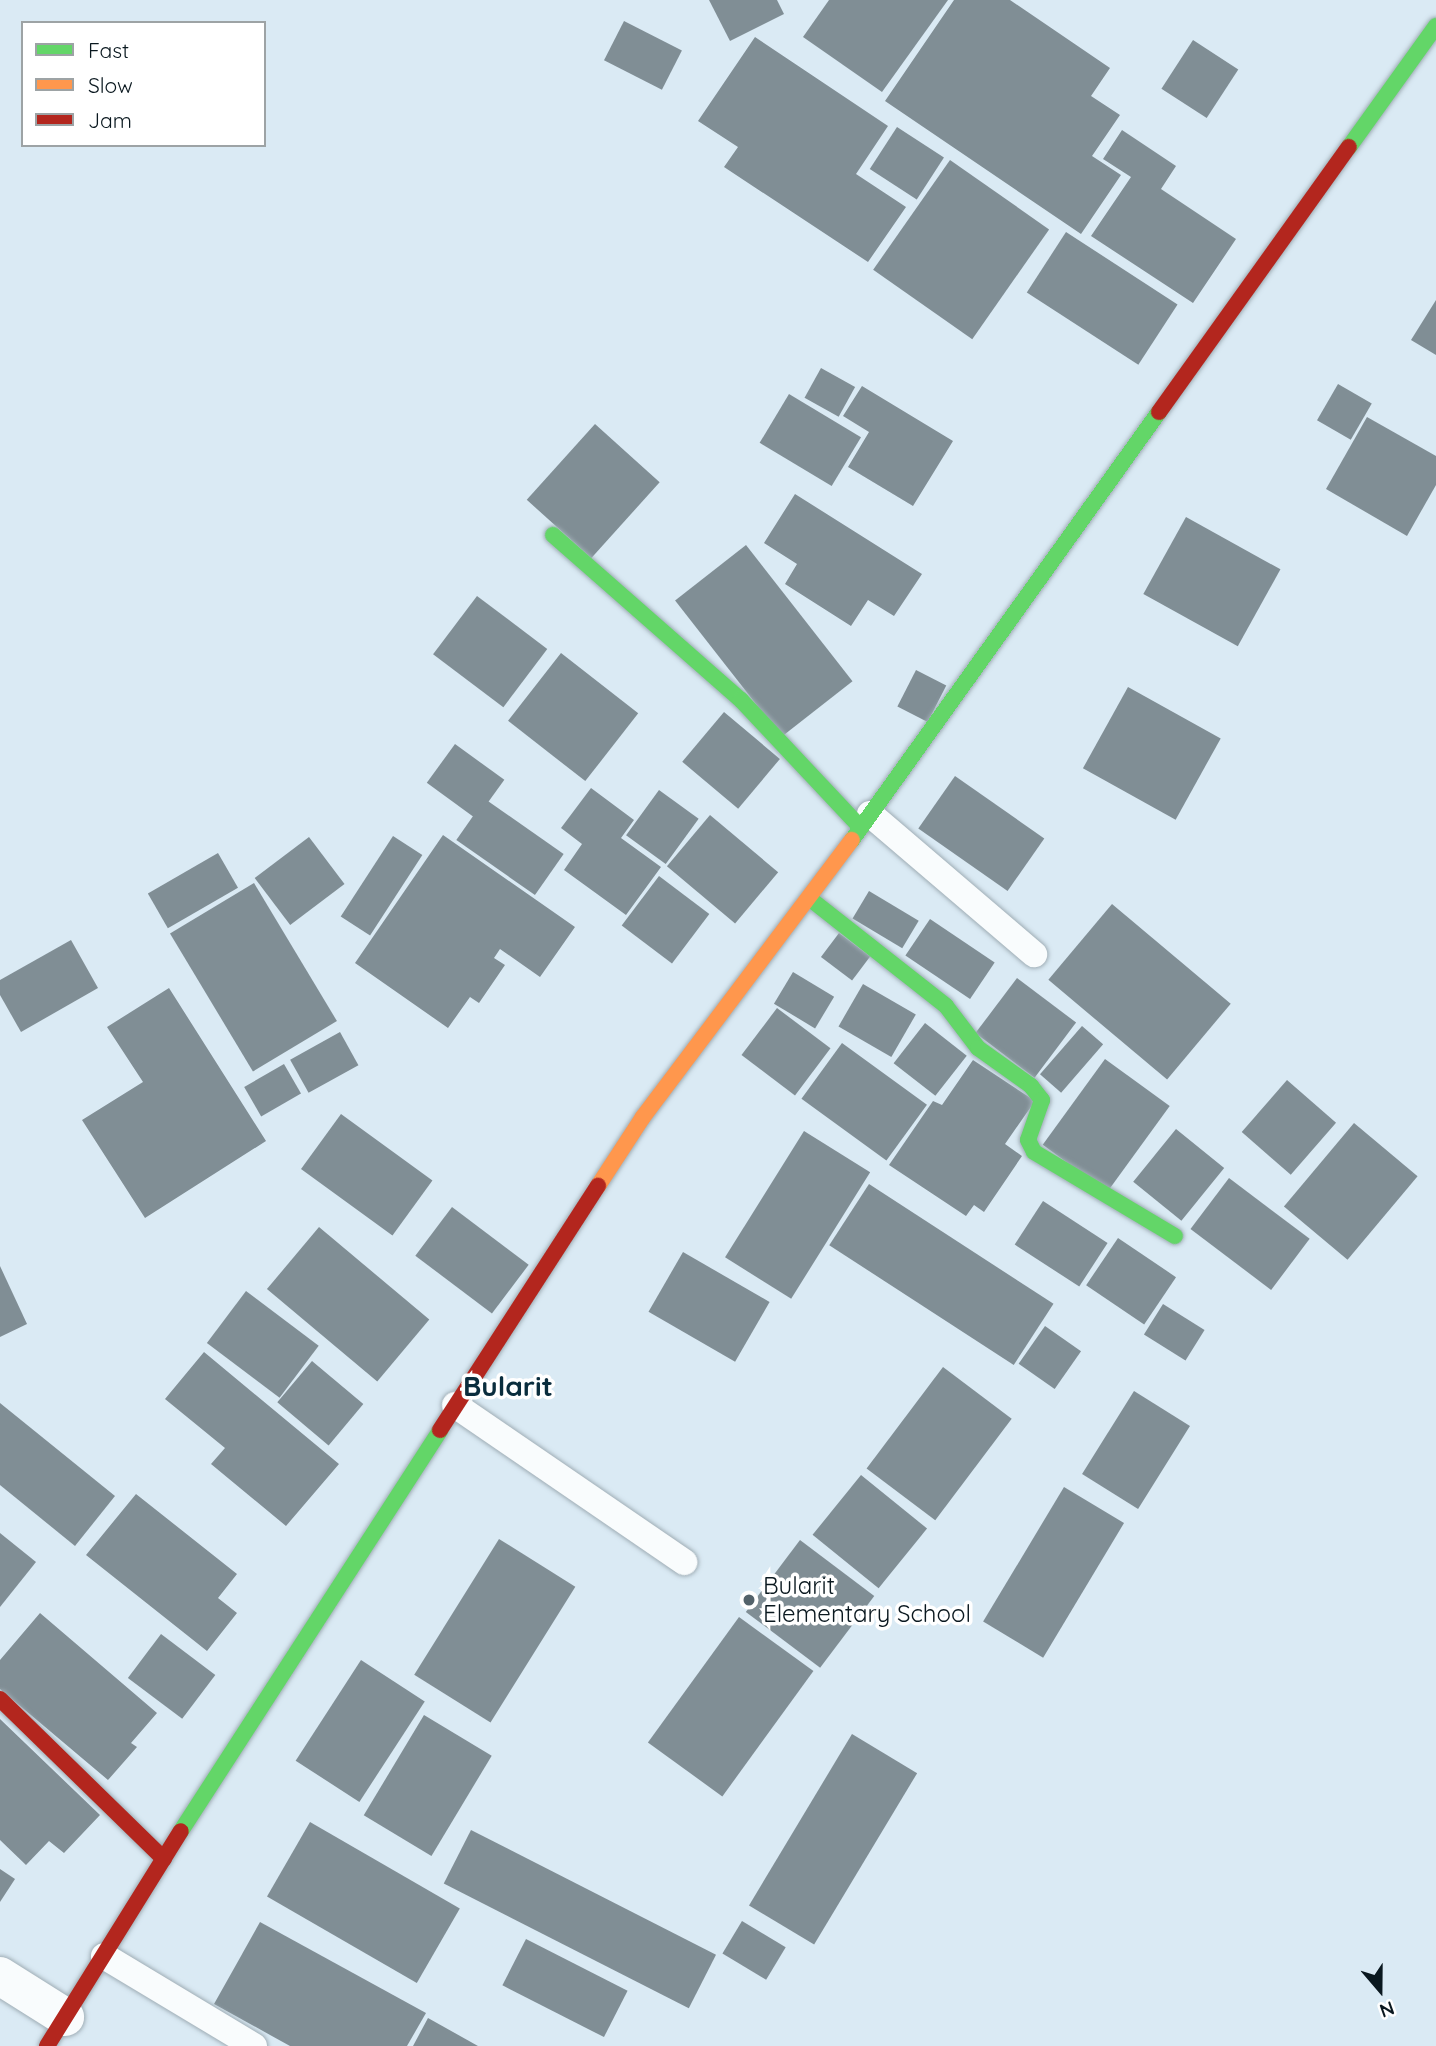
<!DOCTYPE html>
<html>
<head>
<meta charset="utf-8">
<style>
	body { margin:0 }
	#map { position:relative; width:1436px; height:2046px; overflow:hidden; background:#daeaf4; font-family:Quicksand,sans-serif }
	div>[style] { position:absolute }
	.building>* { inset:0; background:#808e95; transform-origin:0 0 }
	.roads { filter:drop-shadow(0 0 2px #9fadb5) drop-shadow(0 0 2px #9fadb5) }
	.lane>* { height:26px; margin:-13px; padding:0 13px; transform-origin:13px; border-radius:13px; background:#f9fcfd }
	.street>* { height:38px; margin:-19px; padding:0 19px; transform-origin:19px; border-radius:19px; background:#f9fcfd }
	.fast>* { height:16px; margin:-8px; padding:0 8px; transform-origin:8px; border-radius:8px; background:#63d668 }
	.slow>* { height:16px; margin:-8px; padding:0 8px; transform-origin:8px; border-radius:8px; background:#ff974d }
	.jam>* { height:16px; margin:-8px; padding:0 8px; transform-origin:8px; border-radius:8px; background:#b3261e }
	.dots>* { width:19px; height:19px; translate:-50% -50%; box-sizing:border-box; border:4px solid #fff; border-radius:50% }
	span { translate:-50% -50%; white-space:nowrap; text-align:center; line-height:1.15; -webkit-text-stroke:7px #fff; paint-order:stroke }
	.poi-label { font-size:24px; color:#0a181f }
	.left { translate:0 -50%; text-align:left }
	.quarter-label { font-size:28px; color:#0a2d3d; font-weight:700 }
	.legend { position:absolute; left:21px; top:21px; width:245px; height:126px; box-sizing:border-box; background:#fff; border:2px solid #9da3a5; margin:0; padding:9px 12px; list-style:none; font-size:21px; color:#0a181f }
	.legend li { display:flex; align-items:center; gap:14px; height:35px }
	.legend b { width:35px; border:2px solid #9da3a5 }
	.north { position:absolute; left:1345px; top:1955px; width:70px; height:70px; -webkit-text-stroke:5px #fff; paint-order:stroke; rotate:160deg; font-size:19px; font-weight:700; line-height:28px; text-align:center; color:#0a181f }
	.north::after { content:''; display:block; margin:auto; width:24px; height:32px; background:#0a181f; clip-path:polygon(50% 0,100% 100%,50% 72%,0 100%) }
</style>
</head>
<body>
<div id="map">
	<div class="building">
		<div style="clip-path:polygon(709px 0,777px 0,784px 14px,730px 41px)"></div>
		<div style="clip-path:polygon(829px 0,948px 0,882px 92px,803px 37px)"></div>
		<div style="clip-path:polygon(954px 0,1010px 0,1110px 68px,1091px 96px,1120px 115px,1092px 156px,1121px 175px,1081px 234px,885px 101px)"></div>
		<div style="left:624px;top:21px;width:65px;height:44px;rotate:27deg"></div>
		<div style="clip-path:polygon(755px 37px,888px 126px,856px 174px,906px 207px,868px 262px,724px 167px,738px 147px,698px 121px)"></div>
		<div style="left:1193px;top:40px;width:54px;height:58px;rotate:33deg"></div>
		<div style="left:897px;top:127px;width:56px;height:50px;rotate:33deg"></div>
		<div style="clip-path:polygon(1122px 130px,1176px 166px,1161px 189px,1236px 239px,1193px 303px,1091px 236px,1131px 177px,1103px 159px)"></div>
		<div style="left:950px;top:160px;width:121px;height:134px;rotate:35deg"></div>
		<div style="left:1066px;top:232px;width:133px;height:72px;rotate:33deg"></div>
		<div style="clip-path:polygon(1436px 300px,1436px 355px,1411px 340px)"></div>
		<div style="left:821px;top:368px;width:39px;height:34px;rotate:29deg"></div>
		<div style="left:1338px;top:384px;width:39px;height:42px;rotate:30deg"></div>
		<div style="clip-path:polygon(862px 386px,953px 441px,913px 506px,848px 467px,869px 432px,843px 416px)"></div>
		<div style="left:789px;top:394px;width:84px;height:57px;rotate:31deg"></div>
		<div style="clip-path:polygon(1367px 417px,1436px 456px,1436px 485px,1407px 536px,1326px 489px)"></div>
		<div style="left:595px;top:424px;width:87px;height:102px;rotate:42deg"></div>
		<div style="clip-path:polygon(795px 494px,922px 574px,894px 616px,868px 600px,851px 626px,785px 584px,797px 564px,764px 543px)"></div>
		<div style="left:1186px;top:517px;width:108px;height:88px;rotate:29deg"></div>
		<div style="left:746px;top:545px;width:173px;height:90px;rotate:52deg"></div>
		<div style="left:477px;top:596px;width:88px;height:73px;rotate:37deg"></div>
		<div style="left:561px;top:653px;width:98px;height:86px;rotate:38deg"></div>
		<div style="left:916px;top:670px;width:34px;height:41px;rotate:27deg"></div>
		<div style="left:1128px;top:687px;width:106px;height:93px;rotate:29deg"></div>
		<div style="left:724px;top:712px;width:73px;height:65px;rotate:40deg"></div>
		<div style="left:455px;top:744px;width:61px;height:48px;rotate:36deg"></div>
		<div style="left:955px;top:776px;width:109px;height:64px;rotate:35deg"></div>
		<div style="clip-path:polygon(591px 788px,634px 820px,621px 838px,661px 867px,626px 915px,564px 870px,582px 844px,561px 828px)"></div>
		<div style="left:659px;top:790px;width:49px;height:56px;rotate:36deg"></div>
		<div style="left:485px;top:799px;width:96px;height:50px;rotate:35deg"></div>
		<div style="left:710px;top:815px;width:89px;height:67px;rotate:40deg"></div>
		<div style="clip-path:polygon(443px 835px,575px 927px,540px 977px,500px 949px,494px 958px,505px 965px,479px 1003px,470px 997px,448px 1028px,355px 963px)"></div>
		<div style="left:393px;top:836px;width:35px;height:96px;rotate:33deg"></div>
		<div style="left:309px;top:837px;width:59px;height:68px;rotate:53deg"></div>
		<div style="left:218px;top:853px;width:40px;height:81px;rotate:60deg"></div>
		<div style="left:659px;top:876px;width:63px;height:62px;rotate:37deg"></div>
		<div style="left:254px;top:883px;width:161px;height:98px;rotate:59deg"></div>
		<div style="left:869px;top:891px;width:58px;height:32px;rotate:31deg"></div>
		<div style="left:1112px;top:904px;width:155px;height:99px;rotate:40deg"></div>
		<div style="left:930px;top:919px;width:78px;height:44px;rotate:34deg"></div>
		<div style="left:839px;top:933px;width:39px;height:30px;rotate:37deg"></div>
		<div style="clip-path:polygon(71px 940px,98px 988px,21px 1032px,0 995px,0 980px)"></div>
		<div style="left:793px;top:972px;width:48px;height:37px;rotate:31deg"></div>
		<div style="left:1017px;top:978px;width:74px;height:69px;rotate:37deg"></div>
		<div style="left:863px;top:984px;width:61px;height:49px;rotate:30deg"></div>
		<div style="clip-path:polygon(169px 988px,266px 1141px,145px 1218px,82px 1120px,143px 1082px,107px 1027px)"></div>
		<div style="left:777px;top:1008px;width:67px;height:59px;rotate:37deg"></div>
		<div style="left:925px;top:1023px;width:53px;height:51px;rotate:38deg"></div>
		<div style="left:1082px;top:1026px;width:28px;height:64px;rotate:41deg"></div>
		<div style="left:340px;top:1032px;width:38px;height:57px;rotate:61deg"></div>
		<div style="left:842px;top:1043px;width:105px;height:69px;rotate:36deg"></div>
		<div style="left:1105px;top:1059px;width:80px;height:106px;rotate:36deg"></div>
		<div style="clip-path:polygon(973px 1060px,1035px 1101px,1005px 1144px,1022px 1156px,984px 1212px,974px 1205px,966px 1216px,889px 1165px,933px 1101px,942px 1105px)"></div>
		<div style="left:284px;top:1064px;width:34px;height:46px;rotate:60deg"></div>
		<div style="left:1287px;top:1080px;width:65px;height:69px;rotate:41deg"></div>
		<div style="left:341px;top:1114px;width:113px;height:68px;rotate:36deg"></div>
		<div style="left:1354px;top:1123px;width:83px;height:109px;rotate:40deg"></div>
		<div style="left:1176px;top:1129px;width:62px;height:68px;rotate:39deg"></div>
		<div style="left:804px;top:1131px;width:78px;height:149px;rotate:32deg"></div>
		<div style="left:1229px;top:1178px;width:101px;height:64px;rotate:37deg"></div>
		<div style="left:869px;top:1184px;width:220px;height:73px;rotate:33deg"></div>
		<div style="left:1043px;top:1201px;width:77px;height:52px;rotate:33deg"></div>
		<div style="left:452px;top:1207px;width:96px;height:61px;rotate:37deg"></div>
		<div style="left:319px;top:1227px;width:144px;height:81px;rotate:40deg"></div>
		<div style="left:1118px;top:1238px;width:70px;height:57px;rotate:34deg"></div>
		<div style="left:683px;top:1252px;width:100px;height:69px;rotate:30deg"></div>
		<div style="clip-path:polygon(0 1266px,27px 1324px,0 1337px)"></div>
		<div style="left:246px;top:1291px;width:91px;height:65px;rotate:37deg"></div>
		<div style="left:1163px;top:1304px;width:49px;height:36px;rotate:32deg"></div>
		<div style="left:1045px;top:1326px;width:44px;height:46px;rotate:35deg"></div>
		<div style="clip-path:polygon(204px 1352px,339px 1464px,286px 1526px,211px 1464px,225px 1448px,165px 1399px)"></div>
		<div style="left:312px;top:1361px;width:67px;height:54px;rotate:40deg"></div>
		<div style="left:943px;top:1367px;width:86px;height:127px;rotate:37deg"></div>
		<div style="left:1134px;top:1391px;width:66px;height:98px;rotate:32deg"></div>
		<div style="clip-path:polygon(0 1403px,115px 1496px,75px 1546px,0 1485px)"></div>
		<div style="left:861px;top:1475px;width:85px;height:77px;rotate:39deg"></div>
		<div style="left:1064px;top:1487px;width:70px;height:157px;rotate:31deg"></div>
		<div style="clip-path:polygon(136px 1494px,237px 1574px,218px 1598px,237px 1613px,207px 1651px,86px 1555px)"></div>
		<div style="clip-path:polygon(0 1533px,36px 1562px,0 1607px)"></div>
		<div style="left:499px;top:1539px;width:90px;height:160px;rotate:32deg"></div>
		<div style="left:800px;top:1540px;width:93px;height:90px;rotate:37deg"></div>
		<div style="clip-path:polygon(40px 1613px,157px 1713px,131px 1743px,137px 1747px,108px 1780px,0 1689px,0 1660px)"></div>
		<div style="left:739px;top:1617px;width:92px;height:155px;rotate:36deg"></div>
		<div style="left:161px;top:1634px;width:68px;height:55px;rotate:37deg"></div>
		<div style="left:361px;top:1660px;width:76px;height:120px;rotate:33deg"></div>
		<div style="left:424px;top:1715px;width:79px;height:117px;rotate:31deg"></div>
		<div style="clip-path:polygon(0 1719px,100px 1815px,64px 1853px,49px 1841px,26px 1865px,0 1840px)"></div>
		<div style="left:852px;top:1734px;width:76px;height:200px;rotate:31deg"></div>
		<div style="left:310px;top:1822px;width:173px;height:86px;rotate:30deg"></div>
		<div style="left:471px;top:1830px;width:275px;height:60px;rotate:27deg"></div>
		<div style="clip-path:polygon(0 1869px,15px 1879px,0 1902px)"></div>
		<div style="left:742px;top:1921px;width:51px;height:38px;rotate:31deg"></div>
		<div style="clip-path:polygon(260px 1922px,426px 2013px,407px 2046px,290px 2046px,214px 2004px)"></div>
		<div style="left:526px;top:1939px;width:114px;height:52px;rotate:27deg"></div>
		<div style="clip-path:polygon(428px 2018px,478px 2046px,413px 2046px)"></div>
	</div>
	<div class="roads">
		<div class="lane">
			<div style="left:870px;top:814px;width:216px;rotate:40.5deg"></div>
			<div style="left:455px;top:1405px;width:278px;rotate:34.4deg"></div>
			<div style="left:104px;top:1956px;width:175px;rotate:31deg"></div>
		</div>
		<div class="street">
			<div style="left:0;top:1976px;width:77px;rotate:32.2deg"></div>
		</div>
		<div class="fast">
			<div style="left:1349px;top:147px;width:149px;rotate:-54.3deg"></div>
			<div style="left:553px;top:535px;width:250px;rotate:41.3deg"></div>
			<div style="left:741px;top:700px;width:175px;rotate:46.8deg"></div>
			<div style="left:852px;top:840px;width:527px;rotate:-54.35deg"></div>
			<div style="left:809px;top:898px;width:174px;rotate:38.2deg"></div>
			<div style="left:946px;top:1006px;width:53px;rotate:52.7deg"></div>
			<div style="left:978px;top:1048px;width:65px;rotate:35.6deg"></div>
			<div style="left:1031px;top:1086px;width:18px;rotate:52deg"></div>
			<div style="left:1042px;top:1100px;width:42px;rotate:109.3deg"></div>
			<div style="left:1028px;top:1140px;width:13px;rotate:63deg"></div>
			<div style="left:1034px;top:1152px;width:164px;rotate:30.8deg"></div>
			<div style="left:181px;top:1831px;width:477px;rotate:-57.1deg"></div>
		</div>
		<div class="slow">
			<div style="left:598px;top:1186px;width:82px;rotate:-56.9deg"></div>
			<div style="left:643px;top:1117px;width:347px;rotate:-53deg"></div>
		</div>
		<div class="jam">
			<div style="left:1159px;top:412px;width:326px;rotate:-54.4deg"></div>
			<div style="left:440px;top:1430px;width:291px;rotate:-57.1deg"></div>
			<div style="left:0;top:1699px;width:229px;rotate:44.3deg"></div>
			<div style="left:47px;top:2046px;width:253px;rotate:-58.1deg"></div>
		</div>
	</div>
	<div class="dots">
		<div style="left:749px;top:1600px;background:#53626a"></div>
	</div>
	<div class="poi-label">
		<span class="left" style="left:763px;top:1600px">Bularit<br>Elementary School</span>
	</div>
	<div class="quarter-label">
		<span style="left:508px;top:1386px">Bularit</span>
	</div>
	<ul class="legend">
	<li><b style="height:9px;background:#63d668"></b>Fast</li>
	<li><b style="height:9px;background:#ff974d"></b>Slow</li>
	<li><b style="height:9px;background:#b3261e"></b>Jam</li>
	</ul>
	<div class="north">N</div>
</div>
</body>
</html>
